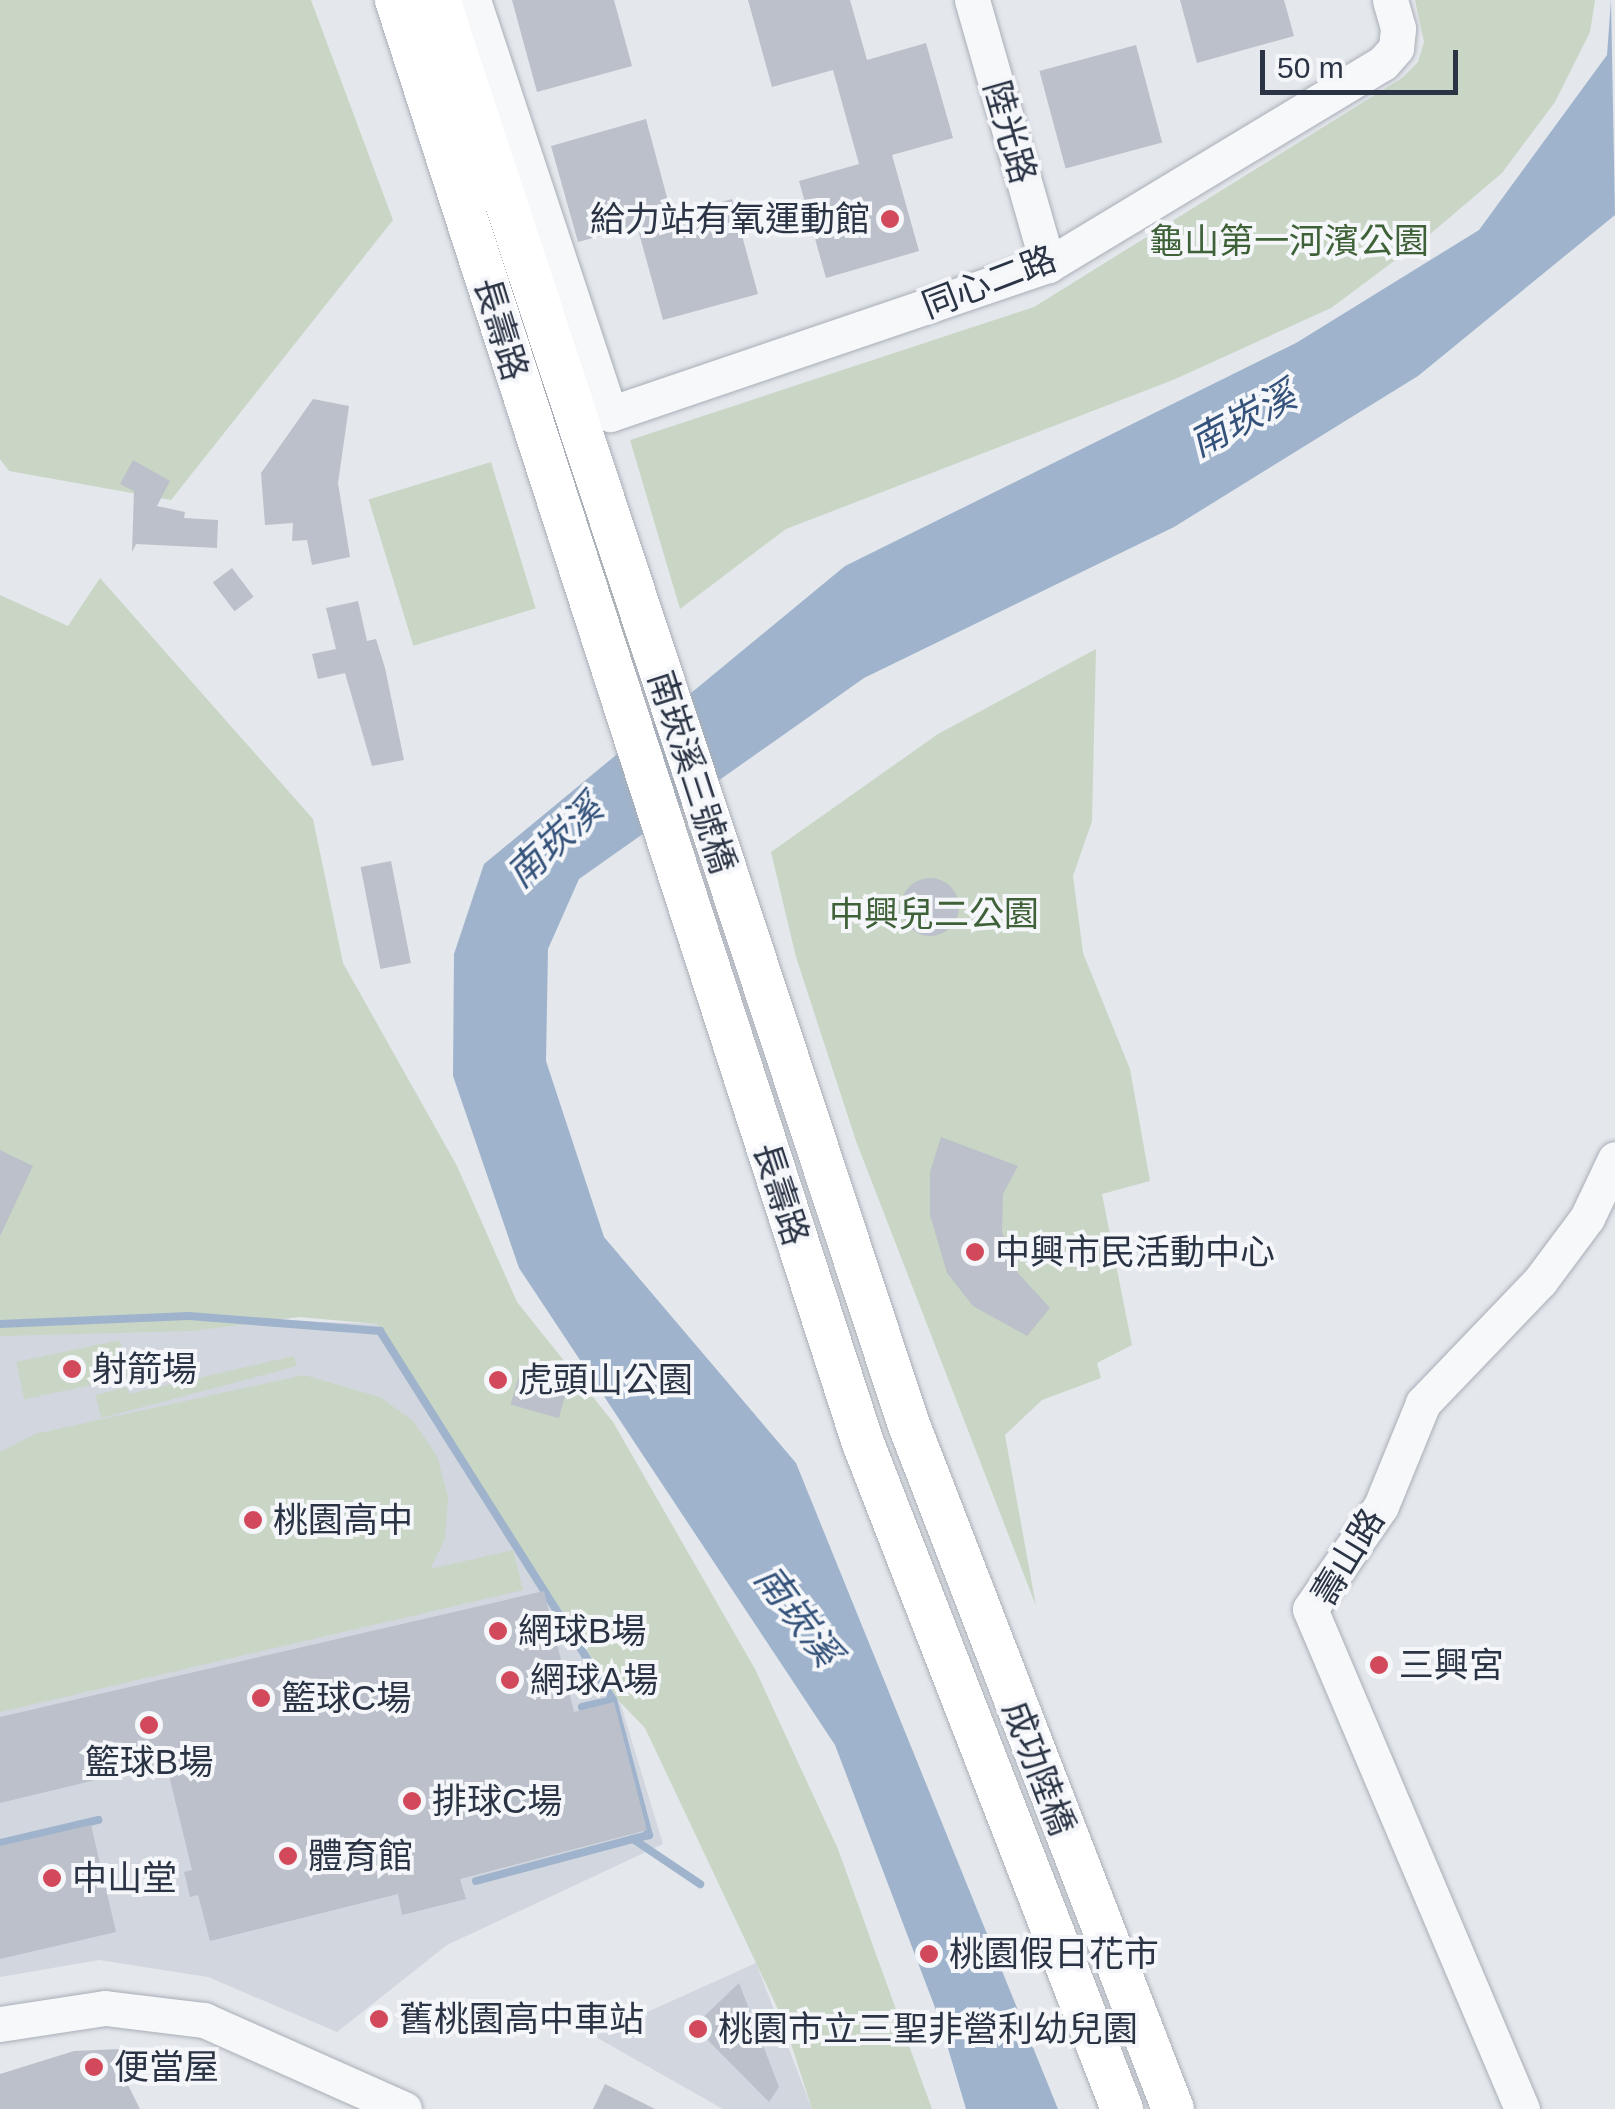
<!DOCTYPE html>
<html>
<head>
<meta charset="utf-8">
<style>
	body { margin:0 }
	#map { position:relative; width:1615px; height:2109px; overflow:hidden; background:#e4e7ec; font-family:Arial,"Noto Sans TC",sans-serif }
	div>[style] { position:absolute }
	.built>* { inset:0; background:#d2d6de }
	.green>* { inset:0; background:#c9d6c5; transform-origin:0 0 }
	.water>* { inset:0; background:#9fb4cc }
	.stream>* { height:8px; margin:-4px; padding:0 4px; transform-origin:4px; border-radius:4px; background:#9fb4cc }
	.building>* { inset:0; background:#bbc0ca; transform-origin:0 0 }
	.round { border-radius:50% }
	.roads { filter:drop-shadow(0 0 2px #a9aeb7) drop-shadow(0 0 2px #a9aeb7) }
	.minor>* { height:35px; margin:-17.5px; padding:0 17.5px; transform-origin:17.5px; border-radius:17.5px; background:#f7f8fa }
	.major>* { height:42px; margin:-21px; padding:0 21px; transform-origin:21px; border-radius:21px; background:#fff }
	.dots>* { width:28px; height:28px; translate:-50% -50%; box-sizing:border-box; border:5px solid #f4f6f9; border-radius:50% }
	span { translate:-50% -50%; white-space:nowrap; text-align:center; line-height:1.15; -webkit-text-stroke:8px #f4f6f9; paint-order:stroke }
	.street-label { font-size:35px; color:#2b3445 }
	.poi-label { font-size:35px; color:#2b3445 }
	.right { translate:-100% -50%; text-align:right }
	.left { translate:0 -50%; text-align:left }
	.park-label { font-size:35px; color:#3f6138 }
	.water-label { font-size:38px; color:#34527a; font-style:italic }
	.scale { position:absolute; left:1260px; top:50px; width:198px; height:45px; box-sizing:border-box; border:5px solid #2b3445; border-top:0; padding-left:12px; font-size:30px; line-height:35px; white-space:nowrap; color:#2b3445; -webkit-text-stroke:8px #f4f6f9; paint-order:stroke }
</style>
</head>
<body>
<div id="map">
	<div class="built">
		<div style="clip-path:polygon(0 1310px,377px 1324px,620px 1702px,663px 1844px,447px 1945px,337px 2032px,208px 1977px,99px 1960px,0 1977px)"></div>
		<div style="clip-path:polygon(756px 1963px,812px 2109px,723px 2109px,594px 2036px)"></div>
	</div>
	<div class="green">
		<div style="clip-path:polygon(0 0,311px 0,393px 220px,171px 500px,9px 471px,0 459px)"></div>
		<div style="clip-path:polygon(1415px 0,1595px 0,1590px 32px,1555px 102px,1502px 173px,1429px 235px,1331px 308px,1173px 380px,786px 529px,680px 609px,630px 440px,1034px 307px,1402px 78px,1418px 62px,1424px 42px)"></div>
		<div style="left:491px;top:462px;width:153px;height:128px;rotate:73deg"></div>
		<div style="clip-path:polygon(100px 578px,313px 819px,343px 963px,457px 1166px,517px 1302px,613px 1422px,755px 1669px,838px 1849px,932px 2109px,812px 2109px,784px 2022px,645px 1728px,620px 1702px,377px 1324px,299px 1317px,192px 1331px,0 1336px,0 595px,68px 626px)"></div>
		<div style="clip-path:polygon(1096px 649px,1092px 821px,1073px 876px,1083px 953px,1130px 1069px,1150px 1181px,1102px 1194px,1132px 1345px,1097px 1363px,1101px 1378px,1042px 1400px,1005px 1435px,1036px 1606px,856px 1141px,796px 957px,771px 852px,938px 734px)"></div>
		<div style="left:120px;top:1340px;width:38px;height:106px;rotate:78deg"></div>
		<div style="clip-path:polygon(294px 1356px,297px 1366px,101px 1418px,96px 1395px,127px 1387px,129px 1394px)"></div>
		<div style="clip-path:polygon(304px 1375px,380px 1397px,413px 1421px,437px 1456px,448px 1497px,445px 1539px,430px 1569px,513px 1550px,523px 1590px,0 1712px,0 1452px,35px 1434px)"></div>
	</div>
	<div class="water">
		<div style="clip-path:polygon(1611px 0,1615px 215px,1418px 376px,1174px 527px,864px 678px,579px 879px,548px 949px,546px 1061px,604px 1237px,796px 1463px,1058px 2109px,966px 2109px,939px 2018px,835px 1745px,519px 1268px,453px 1076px,454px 954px,484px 864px,845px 566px,1296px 343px,1479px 230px,1607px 55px)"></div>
	</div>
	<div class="stream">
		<div style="left:0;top:1324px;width:189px;rotate:-2.4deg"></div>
		<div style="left:189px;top:1316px;width:192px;rotate:4.5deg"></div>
		<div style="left:380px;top:1331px;width:436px;rotate:57.7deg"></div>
		<div style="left:613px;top:1700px;width:140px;rotate:75.1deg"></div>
		<div style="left:649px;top:1835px;width:16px;rotate:166deg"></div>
		<div style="left:633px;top:1839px;width:81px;rotate:33.9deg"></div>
		<div style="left:582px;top:1707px;width:32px;rotate:-13deg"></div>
		<div style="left:0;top:1843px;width:101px;rotate:-13.2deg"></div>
		<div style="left:476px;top:1881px;width:163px;rotate:-15deg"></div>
	</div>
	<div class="building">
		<div style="clip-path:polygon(512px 0,614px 0,632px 66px,537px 92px)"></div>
		<div style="clip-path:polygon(748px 0,850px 0,867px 60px,926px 43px,953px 138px,892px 155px,919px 251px,826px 278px,799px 181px,859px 164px,833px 70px,772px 87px)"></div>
		<div style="clip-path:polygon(1180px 0,1284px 0,1294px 36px,1197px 63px)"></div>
		<div style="left:1136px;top:45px;width:101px;height:100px;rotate:75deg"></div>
		<div style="clip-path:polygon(646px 119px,672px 216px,732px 199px,758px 294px,663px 320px,637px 226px,578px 242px,551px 146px)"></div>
		<div style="clip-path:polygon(313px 399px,349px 406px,338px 483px,350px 557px,312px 565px,307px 540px,292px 541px,293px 523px,265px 525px,261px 473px)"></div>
		<div style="clip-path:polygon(133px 460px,170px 481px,157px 506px,185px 512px,184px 518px,218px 520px,217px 548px,136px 544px,132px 552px,134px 491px,120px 484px)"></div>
		<div style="left:232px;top:568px;width:36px;height:24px;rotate:53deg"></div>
		<div style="clip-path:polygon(358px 601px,367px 641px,376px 639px,385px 668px,404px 760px,372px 766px,345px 673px,318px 679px,312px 654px,336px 649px,326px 608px)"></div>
		<div style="left:391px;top:861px;width:104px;height:31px;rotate:79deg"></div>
		<div class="round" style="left:901px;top:878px;width:58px;height:58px"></div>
		<div style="clip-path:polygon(941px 1137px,1018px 1166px,1003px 1194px,1002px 1232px,1018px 1273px,1050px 1308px,1027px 1336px,973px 1306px,947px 1273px,930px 1215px,930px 1172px)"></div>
		<div style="clip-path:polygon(0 1150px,33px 1166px,0 1236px)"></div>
		<div style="left:522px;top:1365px;width:50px;height:41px;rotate:16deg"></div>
		<div style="clip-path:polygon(544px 1591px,574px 1712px,614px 1702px,647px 1830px,460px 1879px,466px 1899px,402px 1915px,398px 1894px,210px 1941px,198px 1895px,190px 1897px,184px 1872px,192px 1870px,166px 1763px,0 1803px,0 1717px)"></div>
		<div style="clip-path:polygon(91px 1825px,116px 1932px,0 1959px,0 1846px)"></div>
		<div style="clip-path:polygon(739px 1983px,779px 2087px,769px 2102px,694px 2026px)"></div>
		<div style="clip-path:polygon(120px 2049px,121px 2071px,140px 2109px,0 2109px,0 2074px,74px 2051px)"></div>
		<div style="clip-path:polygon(605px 2084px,655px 2109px,593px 2109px)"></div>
	</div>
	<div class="roads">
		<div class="minor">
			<div style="left:473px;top:0;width:436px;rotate:71.7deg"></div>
			<div style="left:610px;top:414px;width:463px;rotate:-18.8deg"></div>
			<div style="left:1048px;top:265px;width:391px;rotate:-31.1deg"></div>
			<div style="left:1383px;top:63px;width:20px;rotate:-49deg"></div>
			<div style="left:1396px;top:48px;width:20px;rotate:-84deg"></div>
			<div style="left:1398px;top:28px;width:29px;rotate:-106deg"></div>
			<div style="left:972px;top:0;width:276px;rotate:74deg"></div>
			<div style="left:0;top:2024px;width:106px;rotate:-8.7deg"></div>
			<div style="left:105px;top:2008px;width:100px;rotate:6.9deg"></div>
			<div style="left:204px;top:2020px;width:219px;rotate:24deg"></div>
			<div style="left:1522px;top:2109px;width:543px;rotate:-112.98deg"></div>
			<div style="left:1310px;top:1609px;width:125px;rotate:-55.4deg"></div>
			<div style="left:1381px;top:1506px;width:111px;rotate:-67.8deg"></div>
			<div style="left:1423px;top:1403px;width:169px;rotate:-46.2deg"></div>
			<div style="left:1540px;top:1281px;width:79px;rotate:-53.3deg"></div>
			<div style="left:1587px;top:1218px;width:65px;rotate:-64.6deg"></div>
		</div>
		<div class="major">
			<div style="left:396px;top:0;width:1517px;rotate:72.07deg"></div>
			<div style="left:863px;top:1443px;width:715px;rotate:68.75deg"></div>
			<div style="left:439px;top:0;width:1501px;rotate:71.75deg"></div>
			<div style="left:909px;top:1425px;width:733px;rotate:68.9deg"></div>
		</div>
	</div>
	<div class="dots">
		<div style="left:890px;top:219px;background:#d1495b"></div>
		<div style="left:975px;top:1252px;background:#d1495b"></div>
		<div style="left:72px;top:1369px;background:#d1495b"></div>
		<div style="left:498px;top:1380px;background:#d1495b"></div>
		<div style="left:253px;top:1520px;background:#d1495b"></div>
		<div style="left:498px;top:1631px;background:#d1495b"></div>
		<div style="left:1379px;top:1665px;background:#d1495b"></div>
		<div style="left:510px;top:1680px;background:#d1495b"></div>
		<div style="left:261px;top:1698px;background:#d1495b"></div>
		<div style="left:149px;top:1725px;background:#d1495b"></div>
		<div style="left:412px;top:1801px;background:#d1495b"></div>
		<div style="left:288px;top:1856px;background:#d1495b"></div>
		<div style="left:52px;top:1878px;background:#d1495b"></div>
		<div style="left:929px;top:1954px;background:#d1495b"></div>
		<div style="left:379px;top:2019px;background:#d1495b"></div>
		<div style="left:698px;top:2029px;background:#d1495b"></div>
		<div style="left:94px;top:2067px;background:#d1495b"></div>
	</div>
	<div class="street-label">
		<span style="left:1010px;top:132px;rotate:74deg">陸光路</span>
		<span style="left:989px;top:282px;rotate:-21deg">同心二路</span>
		<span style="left:501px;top:329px;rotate:73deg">長壽路</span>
		<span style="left:692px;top:772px;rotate:72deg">南崁溪三號橋</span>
		<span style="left:781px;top:1194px;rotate:72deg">長壽路</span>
		<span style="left:1348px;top:1557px;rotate:-59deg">壽山路</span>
		<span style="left:1039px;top:1768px;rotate:69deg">成功陸橋</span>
	</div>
	<div class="poi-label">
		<span class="right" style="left:870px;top:219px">給力站有氧運動館</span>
		<span class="left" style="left:995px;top:1252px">中興市民活動中心</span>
		<span class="left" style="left:92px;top:1369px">射箭場</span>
		<span class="left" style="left:518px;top:1380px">虎頭山公園</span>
		<span class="left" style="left:273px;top:1520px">桃園高中</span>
		<span class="left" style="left:518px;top:1631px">網球B場</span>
		<span class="left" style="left:1399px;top:1665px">三興宮</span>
		<span class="left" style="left:530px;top:1680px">網球A場</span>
		<span class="left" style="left:281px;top:1698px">籃球C場</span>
		<span style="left:149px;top:1762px">籃球B場</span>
		<span class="left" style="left:432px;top:1801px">排球C場</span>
		<span class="left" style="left:308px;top:1856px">體育館</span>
		<span class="left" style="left:72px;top:1878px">中山堂</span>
		<span class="left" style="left:949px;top:1954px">桃園假日花市</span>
		<span class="left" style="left:399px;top:2019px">舊桃園高中車站</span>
		<span class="left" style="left:718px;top:2029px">桃園市立三聖非營利幼兒園</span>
		<span class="left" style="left:114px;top:2067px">便當屋</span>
	</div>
	<div class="park-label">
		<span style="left:1289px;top:241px">龜山第一河濱公園</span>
		<span style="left:934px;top:914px">中興兒二公園</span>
	</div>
	<div class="water-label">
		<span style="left:1243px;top:420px;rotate:-28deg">南崁溪</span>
		<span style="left:555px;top:842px;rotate:-43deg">南崁溪</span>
		<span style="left:797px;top:1616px;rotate:53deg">南崁溪</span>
	</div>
	<div class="scale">50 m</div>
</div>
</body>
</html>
